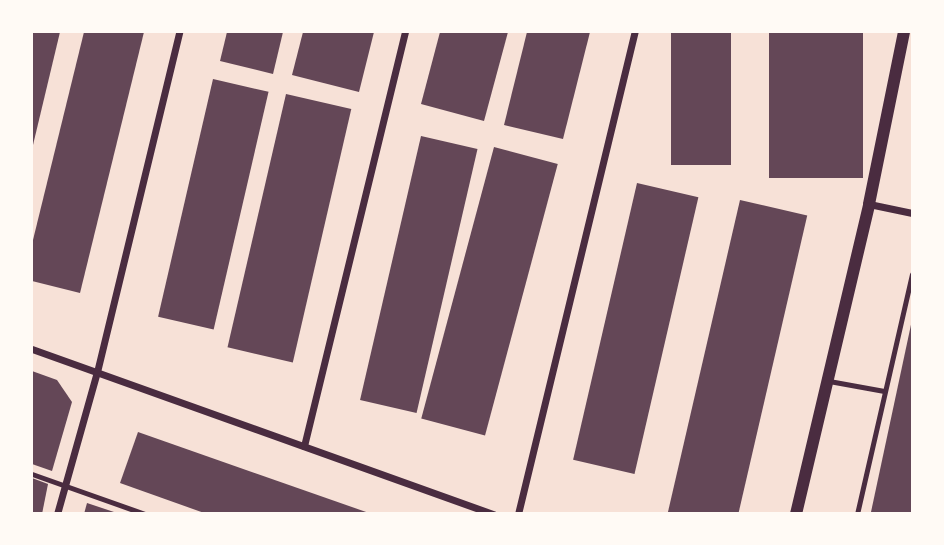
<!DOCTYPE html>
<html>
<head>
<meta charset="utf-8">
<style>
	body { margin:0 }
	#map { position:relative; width:944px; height:545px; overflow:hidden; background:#f7e1d7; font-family:Lora,serif }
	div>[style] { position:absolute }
	.building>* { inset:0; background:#644757; transform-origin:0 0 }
	.service>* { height:5px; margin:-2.5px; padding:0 2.5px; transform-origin:2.5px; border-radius:2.5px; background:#4a2c40 }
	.minor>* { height:7px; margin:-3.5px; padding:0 3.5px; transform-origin:3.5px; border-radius:3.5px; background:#4a2c40 }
	.tertiary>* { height:12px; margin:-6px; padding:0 6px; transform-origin:6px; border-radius:6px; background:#4a2c40 }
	span { translate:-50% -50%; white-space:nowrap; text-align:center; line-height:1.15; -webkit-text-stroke:5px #fffaf5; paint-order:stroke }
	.frame { position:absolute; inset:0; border:33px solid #fffaf5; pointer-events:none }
</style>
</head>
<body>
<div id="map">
	<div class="building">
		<div style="clip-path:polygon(32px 32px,60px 32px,33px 145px,32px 145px)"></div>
		<div style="clip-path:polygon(84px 32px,144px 32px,80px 293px,32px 281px,32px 244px)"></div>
		<div style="clip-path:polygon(227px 32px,283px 32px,273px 74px,220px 61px)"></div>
		<div style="clip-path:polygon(303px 32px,374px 32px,359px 92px,292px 75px)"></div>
		<div style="clip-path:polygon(440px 32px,508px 32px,484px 121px,421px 104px)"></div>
		<div style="clip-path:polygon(527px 32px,590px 32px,563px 139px,504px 125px)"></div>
		<div style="left:671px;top:32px;width:60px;height:133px"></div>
		<div style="left:769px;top:32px;width:94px;height:146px"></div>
		<div style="left:213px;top:79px;width:57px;height:244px;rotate:13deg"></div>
		<div style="left:286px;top:94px;width:67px;height:260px;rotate:13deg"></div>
		<div style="left:421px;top:136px;width:58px;height:271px;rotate:13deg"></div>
		<div style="left:494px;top:147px;width:66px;height:281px;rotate:15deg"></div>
		<div style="left:637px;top:183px;width:63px;height:284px;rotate:13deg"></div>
		<div style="left:740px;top:200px;width:69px;height:322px;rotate:13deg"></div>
		<div style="clip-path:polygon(912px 320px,912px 514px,878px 514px,871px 512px)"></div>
		<div style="clip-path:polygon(32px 371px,57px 380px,72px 402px,52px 471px,32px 464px)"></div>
		<div style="clip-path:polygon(138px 432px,369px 513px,369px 514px,207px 514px,120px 483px)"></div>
		<div style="clip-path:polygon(32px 478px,48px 484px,42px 514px,32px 514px)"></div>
		<div style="clip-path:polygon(87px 503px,117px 513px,117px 514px,84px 514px)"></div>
	</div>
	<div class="service">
		<div style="left:829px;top:381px;width:56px;rotate:10.3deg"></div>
		<div style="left:32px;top:474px;width:120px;rotate:19.5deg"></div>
		<div style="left:857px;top:514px;width:246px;rotate:-77.1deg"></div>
	</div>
	<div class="minor">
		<div style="left:869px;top:204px;width:44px;rotate:11.8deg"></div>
		<div style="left:32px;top:349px;width:491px;rotate:19.7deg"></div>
		<div style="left:304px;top:446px;width:426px;rotate:-76.3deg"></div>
		<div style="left:57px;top:514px;width:148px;rotate:-74.3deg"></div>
		<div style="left:97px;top:372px;width:350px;rotate:-76.4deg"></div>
		<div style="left:518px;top:514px;width:496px;rotate:-76.4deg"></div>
	</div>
	<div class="tertiary">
		<div style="left:796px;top:514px;width:318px;rotate:-76.7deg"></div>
		<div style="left:869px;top:204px;width:176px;rotate:-78.5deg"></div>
	</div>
	<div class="frame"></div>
</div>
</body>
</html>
